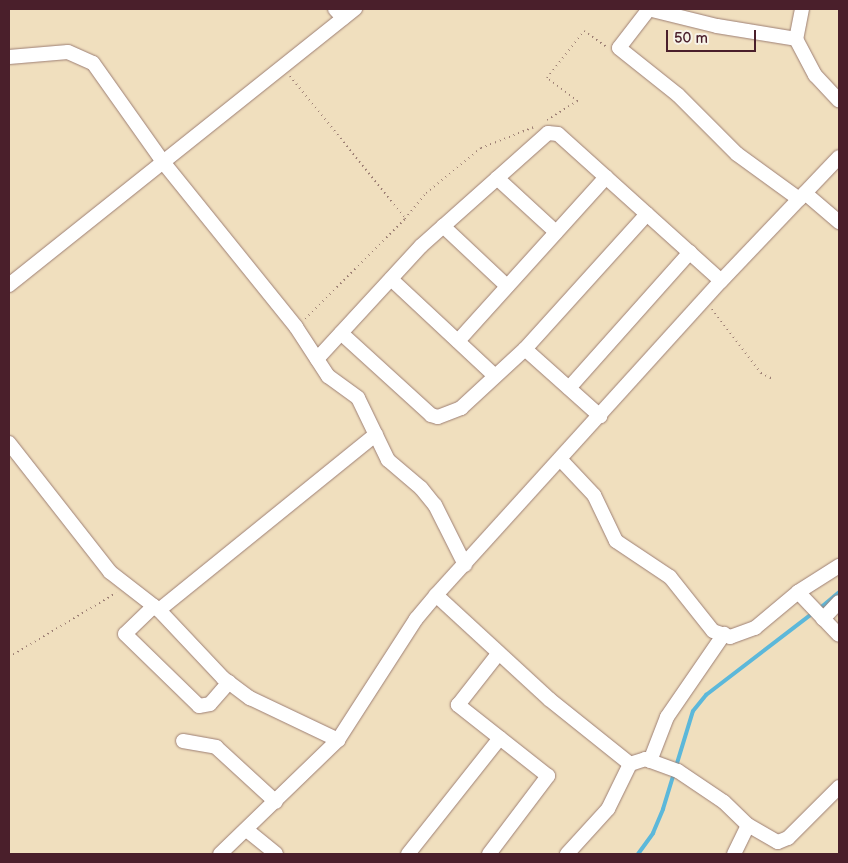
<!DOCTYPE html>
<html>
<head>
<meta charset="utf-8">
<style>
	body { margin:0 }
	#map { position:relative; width:848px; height:863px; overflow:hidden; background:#f0dfbe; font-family:"Balsamiq Sans",sans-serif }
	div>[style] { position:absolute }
	.stream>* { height:4px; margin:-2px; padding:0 2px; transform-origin:2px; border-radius:2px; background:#5cb8da }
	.path>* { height:2px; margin-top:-1px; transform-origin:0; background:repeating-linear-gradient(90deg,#9d7f74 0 1px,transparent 0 5px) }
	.roads { filter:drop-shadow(0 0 1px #9d7f74) drop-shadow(0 0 1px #9d7f74) }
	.minor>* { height:14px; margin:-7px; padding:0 7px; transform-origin:7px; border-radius:7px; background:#fff }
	span { translate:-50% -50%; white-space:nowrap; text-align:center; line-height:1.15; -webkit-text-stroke:4px #f7f3e8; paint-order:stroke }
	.frame { position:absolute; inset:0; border:10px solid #4a1f2b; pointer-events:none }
	.scale { position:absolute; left:666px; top:30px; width:90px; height:22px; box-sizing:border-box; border:2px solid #4a1f2b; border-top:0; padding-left:6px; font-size:15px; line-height:18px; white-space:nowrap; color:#4a1f2b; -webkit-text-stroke:4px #f7f3e8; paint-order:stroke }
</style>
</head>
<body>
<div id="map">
	<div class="stream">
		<div style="left:819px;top:609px;width:26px;rotate:-40deg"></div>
		<div style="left:638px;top:854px;width:26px;rotate:-54deg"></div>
		<div style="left:653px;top:833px;width:26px;rotate:-67deg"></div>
		<div style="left:663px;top:809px;width:102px;rotate:-73deg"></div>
		<div style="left:693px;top:711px;width:21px;rotate:-51deg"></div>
		<div style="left:706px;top:695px;width:135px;rotate:-37.5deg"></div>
	</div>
	<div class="path">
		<div style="left:290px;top:76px;width:183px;rotate:51deg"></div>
		<div style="left:547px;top:120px;width:36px;rotate:-32deg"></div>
		<div style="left:578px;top:101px;width:39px;rotate:-143deg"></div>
		<div style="left:547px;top:78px;width:60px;rotate:-51.8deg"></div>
		<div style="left:584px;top:31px;width:28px;rotate:35deg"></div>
		<div style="left:712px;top:309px;width:81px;rotate:52.6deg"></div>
		<div style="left:761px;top:373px;width:13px;rotate:27deg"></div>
		<div style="left:305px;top:319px;width:141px;rotate:-45deg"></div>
		<div style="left:405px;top:219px;width:33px;rotate:-51deg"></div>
		<div style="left:426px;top:193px;width:71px;rotate:-39.3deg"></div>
		<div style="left:481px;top:148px;width:57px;rotate:-21.6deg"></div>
		<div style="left:9px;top:657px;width:125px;rotate:-30.9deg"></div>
	</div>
	<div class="roads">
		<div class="minor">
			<div style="left:335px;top:9px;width:12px;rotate:48deg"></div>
			<div style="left:648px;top:9px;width:71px;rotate:13.8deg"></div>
			<div style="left:717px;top:26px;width:80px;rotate:9.3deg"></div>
			<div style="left:649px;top:9px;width:49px;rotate:127.6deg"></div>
			<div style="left:619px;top:48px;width:75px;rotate:38.5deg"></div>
			<div style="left:678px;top:95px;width:83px;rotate:45deg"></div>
			<div style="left:737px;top:154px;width:77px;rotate:36deg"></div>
			<div style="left:802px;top:9px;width:31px;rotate:101deg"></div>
			<div style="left:796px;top:39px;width:41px;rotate:62.2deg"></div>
			<div style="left:815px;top:75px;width:35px;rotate:47deg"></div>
			<div style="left:9px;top:57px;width:59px;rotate:-4.8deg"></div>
			<div style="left:68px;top:52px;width:27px;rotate:24deg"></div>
			<div style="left:93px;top:63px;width:121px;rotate:54.7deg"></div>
			<div style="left:163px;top:162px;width:212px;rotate:51.1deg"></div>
			<div style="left:296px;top:327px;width:59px;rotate:56.9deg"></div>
			<div style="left:328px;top:376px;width:37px;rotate:36deg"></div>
			<div style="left:358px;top:398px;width:69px;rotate:64.2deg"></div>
			<div style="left:388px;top:460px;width:43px;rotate:40.3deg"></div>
			<div style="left:421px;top:488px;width:22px;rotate:51deg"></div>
			<div style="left:435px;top:505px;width:67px;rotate:63.4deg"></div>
			<div style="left:497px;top:178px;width:80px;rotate:42.5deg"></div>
			<div style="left:805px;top:193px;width:45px;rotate:40.5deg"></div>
			<div style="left:443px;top:226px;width:88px;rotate:43.2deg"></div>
			<div style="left:391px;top:279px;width:142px;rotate:43deg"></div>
			<div style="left:9px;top:285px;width:443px;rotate:-38.6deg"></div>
			<div style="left:341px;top:333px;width:122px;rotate:42.3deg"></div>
			<div style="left:431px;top:415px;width:7px;rotate:16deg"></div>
			<div style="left:438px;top:417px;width:25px;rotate:-21deg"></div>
			<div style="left:461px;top:408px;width:87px;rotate:-42.7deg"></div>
			<div style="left:525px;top:349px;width:182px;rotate:-47.9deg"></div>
			<div style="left:458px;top:341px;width:221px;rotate:-47.9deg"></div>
			<div style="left:525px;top:349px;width:101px;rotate:41.8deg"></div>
			<div style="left:317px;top:359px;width:154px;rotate:-47.4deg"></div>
			<div style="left:421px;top:246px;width:170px;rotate:-41.7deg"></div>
			<div style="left:548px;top:133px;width:10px;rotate:6deg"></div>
			<div style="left:558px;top:134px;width:219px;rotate:42deg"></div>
			<div style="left:569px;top:388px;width:182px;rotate:-48.3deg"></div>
			<div style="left:9px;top:443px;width:164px;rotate:51.9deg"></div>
			<div style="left:110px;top:572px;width:62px;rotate:37.8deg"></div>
			<div style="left:159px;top:610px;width:93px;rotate:46.7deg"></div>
			<div style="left:223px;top:678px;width:34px;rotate:37deg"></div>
			<div style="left:250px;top:698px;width:98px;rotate:25.5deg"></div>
			<div style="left:561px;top:460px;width:48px;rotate:46.7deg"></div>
			<div style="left:594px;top:495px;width:51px;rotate:64.4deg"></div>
			<div style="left:616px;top:541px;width:65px;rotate:33.7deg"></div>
			<div style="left:670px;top:577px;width:69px;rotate:51.5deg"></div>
			<div style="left:713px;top:631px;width:18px;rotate:19deg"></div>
			<div style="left:730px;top:637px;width:27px;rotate:-20deg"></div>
			<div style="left:755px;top:628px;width:56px;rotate:-39.9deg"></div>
			<div style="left:798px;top:592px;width:49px;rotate:-32.4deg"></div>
			<div style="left:798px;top:592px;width:59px;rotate:46.4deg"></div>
			<div style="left:436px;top:595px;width:154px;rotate:42.6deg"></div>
			<div style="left:549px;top:699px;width:104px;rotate:38.7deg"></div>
			<div style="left:154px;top:606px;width:40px;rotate:136deg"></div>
			<div style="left:125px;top:634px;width:103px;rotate:44.2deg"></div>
			<div style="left:199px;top:706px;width:11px;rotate:-10deg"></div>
			<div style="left:210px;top:704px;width:29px;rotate:-49deg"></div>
			<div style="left:159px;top:610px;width:279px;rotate:-39deg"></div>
			<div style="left:823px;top:619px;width:23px;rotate:-47deg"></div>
			<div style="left:183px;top:741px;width:34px;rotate:10deg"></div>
			<div style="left:216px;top:747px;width:81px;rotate:42.5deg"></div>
			<div style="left:650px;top:761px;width:47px;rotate:-68.9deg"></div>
			<div style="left:667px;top:717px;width:101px;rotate:-55.5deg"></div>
			<div style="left:248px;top:831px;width:36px;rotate:39deg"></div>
			<div style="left:220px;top:854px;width:164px;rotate:-44deg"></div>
			<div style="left:338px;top:740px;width:144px;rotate:-57.2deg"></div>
			<div style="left:416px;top:619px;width:31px;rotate:-50deg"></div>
			<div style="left:436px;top:595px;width:424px;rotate:-47.8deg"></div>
			<div style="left:721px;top:281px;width:171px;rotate:-46.4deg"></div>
			<div style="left:408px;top:854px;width:148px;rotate:-51.6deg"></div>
			<div style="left:489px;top:854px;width:98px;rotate:-52.9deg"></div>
			<div style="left:548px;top:776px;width:115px;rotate:-141.7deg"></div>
			<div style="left:458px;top:705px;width:65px;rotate:-51.9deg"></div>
			<div style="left:567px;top:854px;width:61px;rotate:-47.7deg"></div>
			<div style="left:608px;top:809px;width:50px;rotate:-63.9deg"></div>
			<div style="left:630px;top:764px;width:16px;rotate:-18deg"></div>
			<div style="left:645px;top:759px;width:35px;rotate:20deg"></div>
			<div style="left:678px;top:771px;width:55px;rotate:34deg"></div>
			<div style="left:724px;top:802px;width:33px;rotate:44deg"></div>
			<div style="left:748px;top:825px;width:34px;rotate:30deg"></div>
			<div style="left:778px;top:842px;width:11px;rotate:-22deg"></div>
			<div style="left:788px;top:838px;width:72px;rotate:-45deg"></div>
			<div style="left:734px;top:854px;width:32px;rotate:-64deg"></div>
		</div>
	</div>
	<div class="frame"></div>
	<div class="scale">50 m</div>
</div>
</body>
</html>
